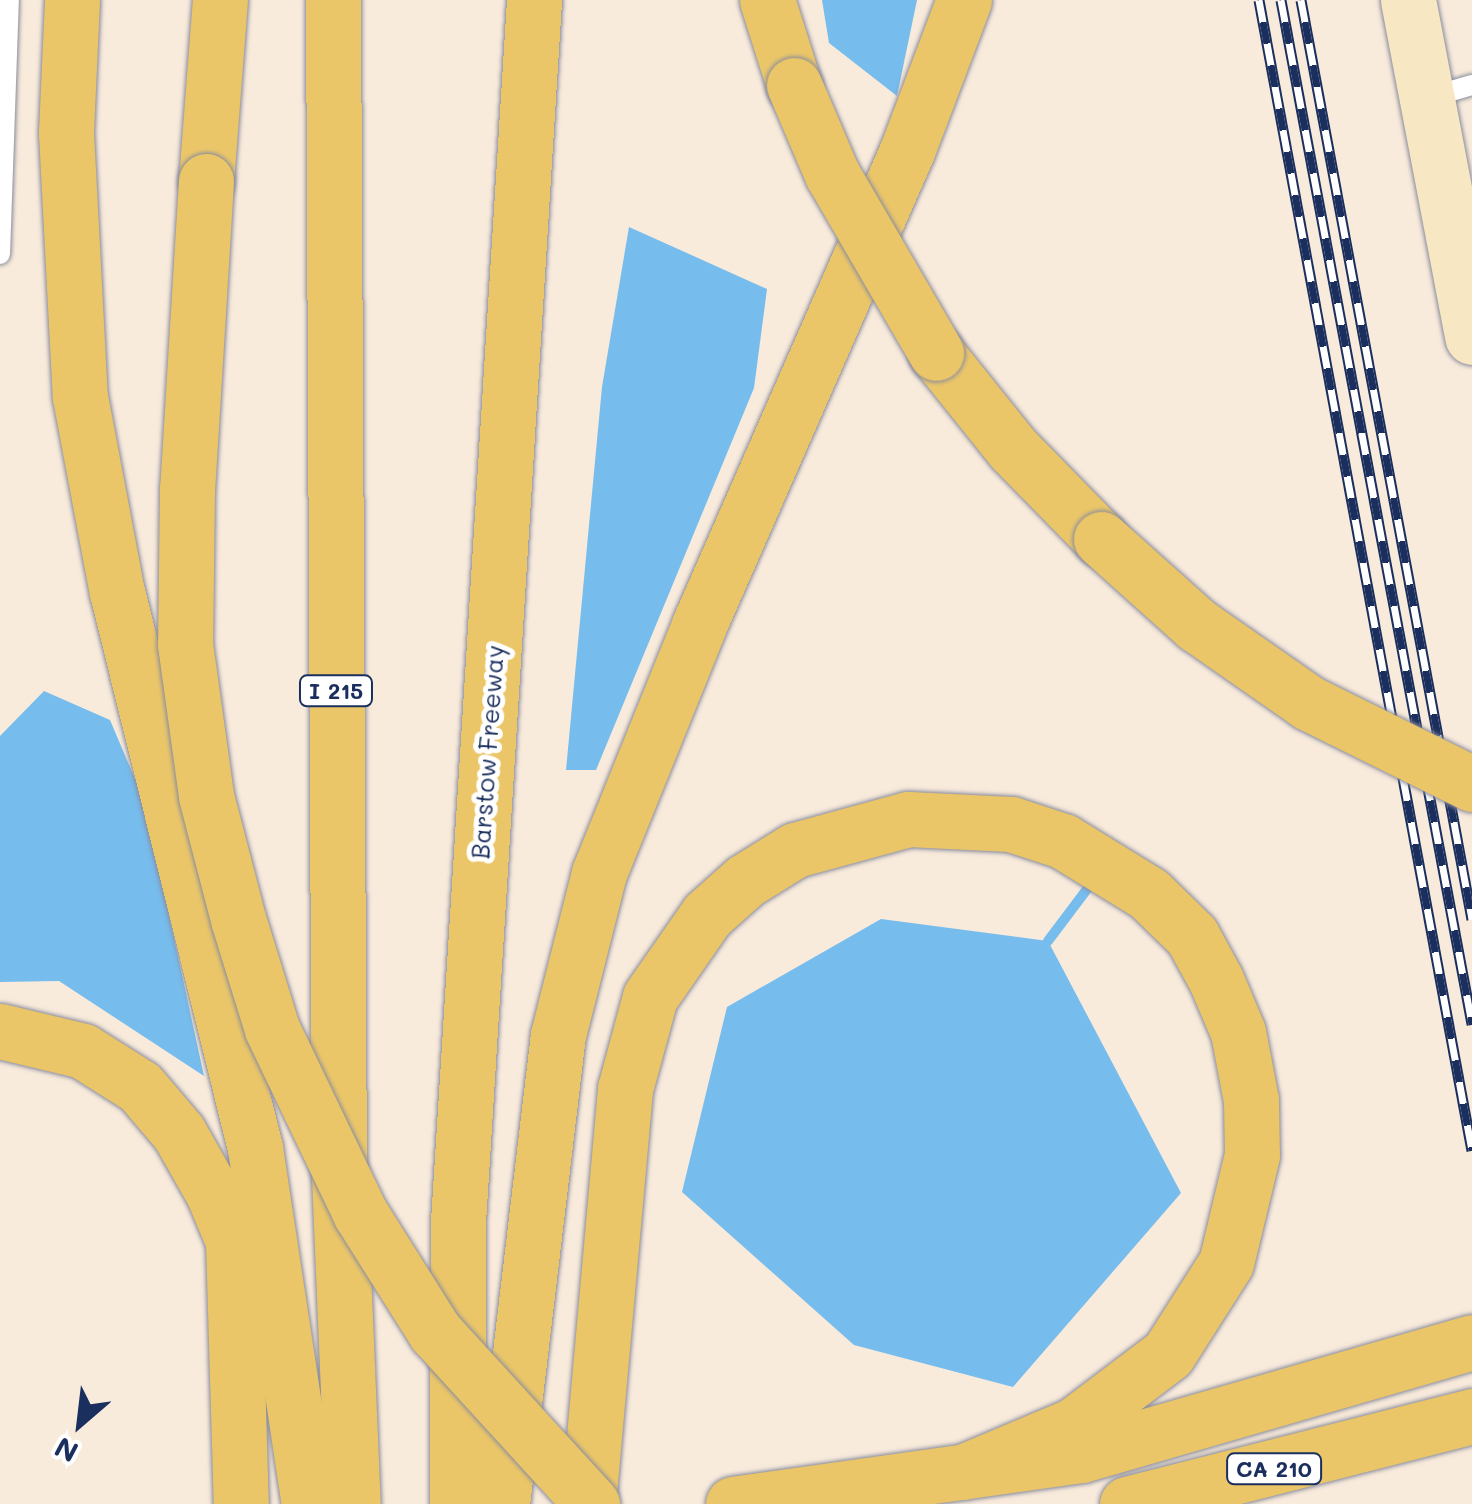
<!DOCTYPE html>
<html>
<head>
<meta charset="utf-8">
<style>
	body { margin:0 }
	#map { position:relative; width:1472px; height:1504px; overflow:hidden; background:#f9ebdc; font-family:Mali,sans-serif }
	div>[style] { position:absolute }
	.water>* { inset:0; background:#76bced }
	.stream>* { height:10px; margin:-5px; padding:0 5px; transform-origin:5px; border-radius:5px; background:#76bced }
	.roads { filter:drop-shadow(0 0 2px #8a8d9d) drop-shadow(0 0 2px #8a8d9d) }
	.lane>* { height:20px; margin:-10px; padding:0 10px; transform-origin:10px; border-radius:10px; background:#fff }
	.secondary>* { height:55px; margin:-27.5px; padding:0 27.5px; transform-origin:27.5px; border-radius:27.5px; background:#f7e8c3 }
	.highway>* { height:55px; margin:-27.5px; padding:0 27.5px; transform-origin:27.5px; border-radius:27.5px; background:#ebc669 }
	.rail>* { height:11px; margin-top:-5.5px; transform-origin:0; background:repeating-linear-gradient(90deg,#fff 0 22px,#1b2f5e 0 44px); box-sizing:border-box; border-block:2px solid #1b2f5e }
	.bridges { filter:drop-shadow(0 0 2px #8a8d9d) drop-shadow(0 0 2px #8a8d9d) }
	.highway-bridge>* { height:55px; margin:-27.5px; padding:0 27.5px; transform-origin:27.5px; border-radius:27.5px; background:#ebc669 }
	span { translate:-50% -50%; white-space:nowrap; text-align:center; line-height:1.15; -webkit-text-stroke:10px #fff; paint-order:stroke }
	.shield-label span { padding:2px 8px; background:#fff; border:2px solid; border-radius:8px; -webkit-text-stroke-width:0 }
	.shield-label { font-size:22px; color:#1b2f5e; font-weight:700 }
	.street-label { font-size:25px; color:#1b2f5e }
	.north { position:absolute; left:30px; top:1374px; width:100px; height:100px; -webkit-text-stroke:8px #fff; paint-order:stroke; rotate:208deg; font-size:28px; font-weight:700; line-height:40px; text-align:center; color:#1b2f5e }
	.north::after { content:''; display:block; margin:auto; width:35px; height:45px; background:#1b2f5e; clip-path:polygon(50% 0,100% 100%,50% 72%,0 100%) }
</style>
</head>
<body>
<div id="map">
	<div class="water">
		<div style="clip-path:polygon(822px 0,917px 0,897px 96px,829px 43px)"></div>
		<div style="clip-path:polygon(629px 227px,767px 289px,754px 388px,596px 770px,566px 770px,602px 387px)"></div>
		<div style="clip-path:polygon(44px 691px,110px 720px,144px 800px,204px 1076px,59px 981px,0 982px,0 736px)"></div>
		<div style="clip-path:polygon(881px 919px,1048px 941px,1181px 1193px,1013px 1387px,854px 1345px,682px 1192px,727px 1007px)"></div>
	</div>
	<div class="stream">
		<div style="left:1048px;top:941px;width:76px;rotate:-53deg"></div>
	</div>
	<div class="roads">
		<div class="lane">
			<div style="left:1431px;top:97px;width:43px;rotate:-16.3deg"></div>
			<div style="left:0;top:254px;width:254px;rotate:-88deg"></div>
		</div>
		<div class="secondary">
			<div style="left:1408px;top:0;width:343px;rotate:79.2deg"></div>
		</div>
		<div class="highway">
			<div style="left:72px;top:0;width:133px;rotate:92.6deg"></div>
			<div style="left:66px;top:133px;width:264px;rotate:87deg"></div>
			<div style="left:80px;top:397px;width:198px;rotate:79.3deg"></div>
			<div style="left:117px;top:592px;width:573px;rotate:76.06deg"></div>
			<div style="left:255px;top:1148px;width:360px;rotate:81.4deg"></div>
			<div style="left:333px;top:0;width:1176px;rotate:89.71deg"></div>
			<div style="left:339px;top:1176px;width:328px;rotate:87.6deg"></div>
			<div style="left:767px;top:0;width:89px;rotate:72.4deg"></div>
			<div style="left:206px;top:181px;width:182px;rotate:-85.6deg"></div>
			<div style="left:936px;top:353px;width:123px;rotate:51.3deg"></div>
			<div style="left:1013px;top:449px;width:126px;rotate:45.6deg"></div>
			<div style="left:0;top:1031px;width:85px;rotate:13.5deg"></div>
			<div style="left:83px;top:1051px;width:67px;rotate:32.3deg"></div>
			<div style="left:140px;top:1087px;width:60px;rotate:49.7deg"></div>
			<div style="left:179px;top:1133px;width:69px;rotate:60.5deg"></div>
			<div style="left:213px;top:1193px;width:52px;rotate:67.4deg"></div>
			<div style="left:233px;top:1241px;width:263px;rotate:88.3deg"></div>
			<div style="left:457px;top:1504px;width:282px;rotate:-89.8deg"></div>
			<div style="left:458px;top:1222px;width:1224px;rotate:-86.44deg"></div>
			<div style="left:502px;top:1504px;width:472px;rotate:-83.2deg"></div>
			<div style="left:558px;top:1035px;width:167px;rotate:-75.8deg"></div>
			<div style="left:599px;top:873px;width:267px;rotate:-68deg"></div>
			<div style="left:699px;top:625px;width:518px;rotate:-66.31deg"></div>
			<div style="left:907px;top:151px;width:161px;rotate:-69.3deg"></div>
			<div style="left:588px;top:1504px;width:417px;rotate:-84.9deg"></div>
			<div style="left:625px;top:1089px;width:95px;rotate:-74.8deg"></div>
			<div style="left:650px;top:997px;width:100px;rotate:-55.2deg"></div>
			<div style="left:707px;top:915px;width:51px;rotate:-41.8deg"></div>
			<div style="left:745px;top:881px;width:59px;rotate:-31.8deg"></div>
			<div style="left:795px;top:850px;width:117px;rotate:-15.3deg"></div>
			<div style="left:908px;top:819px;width:103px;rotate:2.8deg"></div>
			<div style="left:1011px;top:824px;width:55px;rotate:18.1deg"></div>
			<div style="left:1063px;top:841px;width:101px;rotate:31.6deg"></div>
			<div style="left:1149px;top:894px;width:60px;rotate:44.3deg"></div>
			<div style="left:1192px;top:936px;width:50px;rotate:61.4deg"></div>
			<div style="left:1216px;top:980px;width:56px;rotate:67.1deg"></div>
			<div style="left:1238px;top:1032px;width:69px;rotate:79.2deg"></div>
			<div style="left:1251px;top:1100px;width:55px;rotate:89deg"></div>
			<div style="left:1252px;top:1155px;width:111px;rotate:103.5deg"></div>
			<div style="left:1226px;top:1263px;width:108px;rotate:122.5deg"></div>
			<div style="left:1168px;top:1354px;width:118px;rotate:142.9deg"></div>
			<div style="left:1074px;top:1425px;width:121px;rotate:157.1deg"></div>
			<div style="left:733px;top:1504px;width:351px;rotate:-8deg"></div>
			<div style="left:1081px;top:1455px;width:407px;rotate:-16.1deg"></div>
			<div style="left:1127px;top:1504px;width:356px;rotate:-14.3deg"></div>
		</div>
	</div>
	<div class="rail">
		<div style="left:1259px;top:0;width:1170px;rotate:79.51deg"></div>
		<div style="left:1281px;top:0;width:1042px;rotate:79.43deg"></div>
		<div style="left:1301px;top:0;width:935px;rotate:79.46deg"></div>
	</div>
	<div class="bridges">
		<div class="highway-bridge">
			<div style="left:794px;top:85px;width:97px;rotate:66.9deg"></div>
			<div style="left:832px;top:174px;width:207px;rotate:59.8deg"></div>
			<div style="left:206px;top:181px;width:308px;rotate:93.5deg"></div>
			<div style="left:187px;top:488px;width:156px;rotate:90.7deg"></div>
			<div style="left:185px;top:644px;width:153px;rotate:82.1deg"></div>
			<div style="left:206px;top:796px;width:127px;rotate:75.4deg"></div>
			<div style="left:238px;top:919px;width:115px;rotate:72.8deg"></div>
			<div style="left:272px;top:1029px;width:204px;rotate:64.4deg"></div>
			<div style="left:360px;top:1213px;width:141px;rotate:57.8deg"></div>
			<div style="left:435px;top:1332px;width:233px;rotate:47.6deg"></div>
			<div style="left:1101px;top:539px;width:129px;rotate:41.9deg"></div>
			<div style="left:1197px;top:625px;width:136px;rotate:34.9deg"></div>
			<div style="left:1309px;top:703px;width:182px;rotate:26.4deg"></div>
		</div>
	</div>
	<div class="shield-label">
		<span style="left:336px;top:691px">I 215</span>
		<span style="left:1274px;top:1469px">CA 210</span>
	</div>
	<div class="street-label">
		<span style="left:487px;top:752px;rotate:-86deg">Barstow Freeway</span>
	</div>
	<div class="north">N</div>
</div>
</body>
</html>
